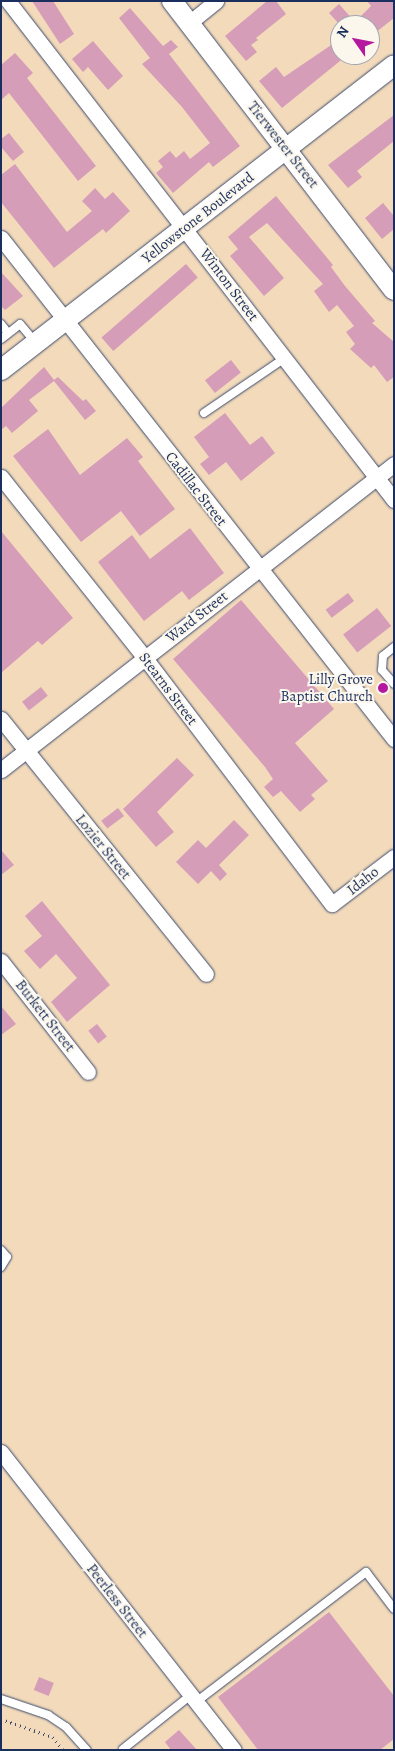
<!DOCTYPE html>
<html>
<head>
<meta charset="utf-8">
<style>
	body { margin:0 }
	#map { position:relative; width:395px; height:1751px; overflow:hidden; background:#f2dabb; font-family:Alegreya,serif }
	div>[style] { position:absolute }
	.building>* { inset:0; background:#d69db8; transform-origin:0 0 }
	.path>* { height:2.5px; margin-top:-1.25px; transform-origin:0; background:repeating-linear-gradient(90deg,#3b496c 0 1px,transparent 0 5px) }
	.roads { filter:drop-shadow(0 0 1px #3b496c) drop-shadow(0 0 1px #3b496c) }
	.lane>* { height:8px; margin:-4px; padding:0 4px; transform-origin:4px; border-radius:4px; background:#fff }
	.street>* { height:15px; margin:-7.5px; padding:0 7.5px; transform-origin:7.5px; border-radius:7.5px; background:#fff }
	.secondary>* { height:20px; margin:-10px; padding:0 10px; transform-origin:10px; border-radius:10px; background:#fff }
	.dots>* { width:14px; height:14px; translate:-50% -50%; box-sizing:border-box; border:2px solid #fbf7ec; border-radius:50% }
	span { translate:-50% -50%; white-space:nowrap; text-align:center; line-height:1.15; -webkit-text-stroke:4px #fbf7ec; paint-order:stroke }
	.street-label { font-size:15px; color:#1b2f5e }
	.poi-label { font-size:15px; color:#1b2f5e }
	.right { translate:-100% -50%; text-align:right }
	.frame { position:absolute; inset:0; border:2px solid #1b2f5e; pointer-events:none }
	.north { position:absolute; left:330px; top:15px; width:50px; height:50px; box-sizing:border-box; background:#fbf7ec; border:1px solid #a1a7b3; border-radius:50%; rotate:303deg; font-size:14px; font-weight:700; line-height:20px; text-align:center; color:#1b2f5e }
	.north::after { content:''; display:block; margin:auto; width:18px; height:22px; background:#b5179e; clip-path:polygon(50% 0,100% 100%,50% 72%,0 100%) }
</style>
</head>
<body>
<div id="map">
	<div class="building">
		<div style="clip-path:polygon(32px 1px,53px 1px,74px 34px,60px 44px)"></div>
		<div style="clip-path:polygon(267px 1px,276px 1px,286px 14px,256px 38px,258px 40px,251px 45px,257px 52px,246px 61px,225px 36px)"></div>
		<div style="clip-path:polygon(367px 1px,394px 1px,394px 18px,370px 37px,370px 25px,340px 25px,329px 13px,339px 4px,355px 22px,371px 6px)"></div>
		<div style="clip-path:polygon(130px 8px,163px 46px,171px 40px,178px 47px,169px 54px,240px 146px,213px 167px,209px 162px,173px 193px,156px 173px,163px 167px,158px 161px,170px 151px,176px 158px,184px 151px,190px 159px,210px 143px,182px 107px,142px 64px,150px 58px,119px 18px)"></div>
		<div style="clip-path:polygon(340px 39px,340px 61px,282px 108px,259px 81px,276px 67px,284px 77px)"></div>
		<div style="clip-path:polygon(93px 41px,123px 76px,108px 90px,88px 67px,83px 72px,72px 59px)"></div>
		<div style="clip-path:polygon(15px 53px,33px 73px,27px 78px,96px 166px,78px 181px,9px 93px,1px 100px,1px 65px)"></div>
		<div style="clip-path:polygon(394px 115px,394px 141px,357px 171px,362px 177px,348px 188px,328px 165px)"></div>
		<div style="clip-path:polygon(9px 133px,24px 152px,13px 161px,1px 147px,1px 139px)"></div>
		<div style="clip-path:polygon(15px 164px,67px 232px,92px 211px,82px 201px,95px 188px,105px 199px,113px 192px,130px 211px,106px 233px,103px 229px,54px 268px,1px 202px,1px 175px)"></div>
		<div style="clip-path:polygon(276px 196px,333px 265px,331px 267px,345px 286px,375px 321px,372px 323px,394px 342px,394px 377px,387px 382px,374px 365px,371px 368px,350px 349px,355px 344px,346px 332px,354px 326px,337px 305px,329px 312px,314px 291px,323px 284px,267px 223px,249px 237px,284px 278px,264px 296px,230px 256px,238px 249px,228px 237px)"></div>
		<div style="clip-path:polygon(383px 203px,394px 216px,394px 229px,382px 239px,365px 218px)"></div>
		<div style="left:186px;top:264px;width:18px;height:112px;rotate:49deg"></div>
		<div style="clip-path:polygon(1px 272px,23px 296px,5px 310px,1px 306px)"></div>
		<div style="left:231px;top:360px;width:16px;height:33px;rotate:52deg"></div>
		<div style="clip-path:polygon(44px 367px,54px 380px,58px 377px,83px 401px,86px 399px,96px 411px,85px 420px,54px 381px,29px 400px,38px 411px,12px 433px,6px 426px,1px 430px,1px 408px)"></div>
		<div style="clip-path:polygon(225px 413px,250px 445px,262px 436px,275px 453px,241px 481px,226px 462px,209px 475px,200px 464px,209px 457px,194px 437px)"></div>
		<div style="clip-path:polygon(48px 429px,80px 475px,127px 438px,143px 457px,138px 461px,175px 509px,140px 536px,121px 511px,81px 542px,13px 456px)"></div>
		<div style="clip-path:polygon(190px 528px,224px 573px,189px 600px,182px 591px,144px 621px,98px 562px,132px 535px,150px 559px)"></div>
		<div style="clip-path:polygon(1px 531px,73px 618px,42px 645px,38px 641px,1px 673px)"></div>
		<div style="left:348px;top:593px;width:10px;height:28px;rotate:53deg"></div>
		<div style="clip-path:polygon(241px 600px,334px 709px,295px 743px,328px 781px,311px 795px,315px 799px,300px 812px,281px 791px,273px 797px,264px 787px,273px 779px,265px 767px,173px 659px)"></div>
		<div style="left:377px;top:608px;width:23px;height:43px;rotate:52deg"></div>
		<div style="left:41px;top:687px;width:11px;height:24px;rotate:52deg"></div>
		<div style="clip-path:polygon(177px 758px,194px 775px,157px 812px,174px 832px,156px 847px,123px 809px)"></div>
		<div style="left:118px;top:808px;width:10px;height:21px;rotate:53deg"></div>
		<div style="clip-path:polygon(234px 820px,249px 835px,219px 865px,227px 874px,220px 881px,211px 871px,198px 884px,176px 862px,198px 840px,206px 848px)"></div>
		<div style="clip-path:polygon(1px 850px,14px 865px,1px 875px)"></div>
		<div style="clip-path:polygon(42px 901px,110px 985px,67px 1022px,51px 1002px,77px 978px,56px 954px,40px 969px,24px 951px,42px 936px,25px 916px)"></div>
		<div style="clip-path:polygon(1px 1006px,16px 1024px,1px 1035px)"></div>
		<div style="left:97px;top:1024px;width:16px;height:11px;rotate:52deg"></div>
		<div style="clip-path:polygon(329px 1612px,394px 1696px,394px 1739px,380px 1750px,258px 1750px,218px 1697px)"></div>
		<div style="left:39px;top:1677px;width:16px;height:14px;rotate:22deg"></div>
		<div style="clip-path:polygon(179px 1730px,197px 1750px,171px 1750px,165px 1742px)"></div>
	</div>
	<div class="path">
		<div style="left:1px;top:1719px;width:55px;rotate:19.1deg"></div>
		<div style="left:53px;top:1737px;width:16px;rotate:52deg"></div>
	</div>
	<div class="roads">
		<div class="lane">
			<div style="left:1px;top:324px;width:11px;rotate:52deg"></div>
			<div style="left:1px;top:339px;width:24px;rotate:-38deg"></div>
			<div style="left:20px;top:324px;width:25px;rotate:50deg"></div>
			<div style="left:204px;top:413px;width:98px;rotate:-34.2deg"></div>
			<div style="left:394px;top:647px;width:14px;rotate:141deg"></div>
			<div style="left:383px;top:656px;width:14px;rotate:94deg"></div>
			<div style="left:382px;top:670px;width:18px;rotate:49deg"></div>
			<div style="left:1px;top:1250px;width:9px;rotate:49deg"></div>
			<div style="left:7px;top:1257px;width:12px;rotate:121deg"></div>
			<div style="left:1px;top:1699px;width:50px;rotate:18.8deg"></div>
			<div style="left:48px;top:1715px;width:22px;rotate:34deg"></div>
			<div style="left:66px;top:1727px;width:31px;rotate:48deg"></div>
			<div style="left:196px;top:1702px;width:214px;rotate:-37.4deg"></div>
			<div style="left:366px;top:1572px;width:46px;rotate:52.9deg"></div>
			<div style="left:123px;top:1749px;width:87px;rotate:-38.5deg"></div>
		</div>
		<div class="street">
			<div style="left:8px;top:1px;width:631px;rotate:52.28deg"></div>
			<div style="left:189px;top:23px;width:35px;rotate:-39deg"></div>
			<div style="left:1px;top:238px;width:637px;rotate:51.89deg"></div>
			<div style="left:1px;top:477px;width:231px;rotate:51.5deg"></div>
			<div style="left:145px;top:658px;width:309px;rotate:52.8deg"></div>
			<div style="left:332px;top:904px;width:78px;rotate:-37.2deg"></div>
			<div style="left:1px;top:719px;width:327px;rotate:51.2deg"></div>
			<div style="left:1px;top:770px;width:498px;rotate:-37.9deg"></div>
			<div style="left:1px;top:961px;width:141px;rotate:51.9deg"></div>
			<div style="left:1px;top:1452px;width:378px;rotate:52deg"></div>
		</div>
		<div class="secondary">
			<div style="left:172px;top:1px;width:364px;rotate:52.5deg"></div>
			<div style="left:1px;top:370px;width:497px;rotate:-37.8deg"></div>
		</div>
	</div>
	<div class="dots">
		<div style="left:383px;top:688px;background:#b5179e"></div>
	</div>
	<div class="street-label">
		<span style="left:283px;top:145px;rotate:52deg">Tierwester Street</span>
		<span style="left:198px;top:218px;rotate:-38deg">Yellowstone Boulevard</span>
		<span style="left:229px;top:285px;rotate:53deg">Winton Street</span>
		<span style="left:196px;top:489px;rotate:52deg">Cadillac Street</span>
		<span style="left:197px;top:617px;rotate:-38deg">Ward Street</span>
		<span style="left:168px;top:689px;rotate:53deg">Stearns Street</span>
		<span style="left:103px;top:847px;rotate:51deg">Lozier Street</span>
		<span style="left:363px;top:881px;rotate:-38deg">Idaho</span>
		<span style="left:45px;top:1016px;rotate:52deg">Burkett Street</span>
		<span style="left:117px;top:1601px;rotate:52deg">Peerless Street</span>
	</div>
	<div class="poi-label">
		<span class="right" style="left:373px;top:688px">Lilly Grove<br>Baptist Church</span>
	</div>
	<div class="frame"></div>
	<div class="north">N</div>
</div>
</body>
</html>
